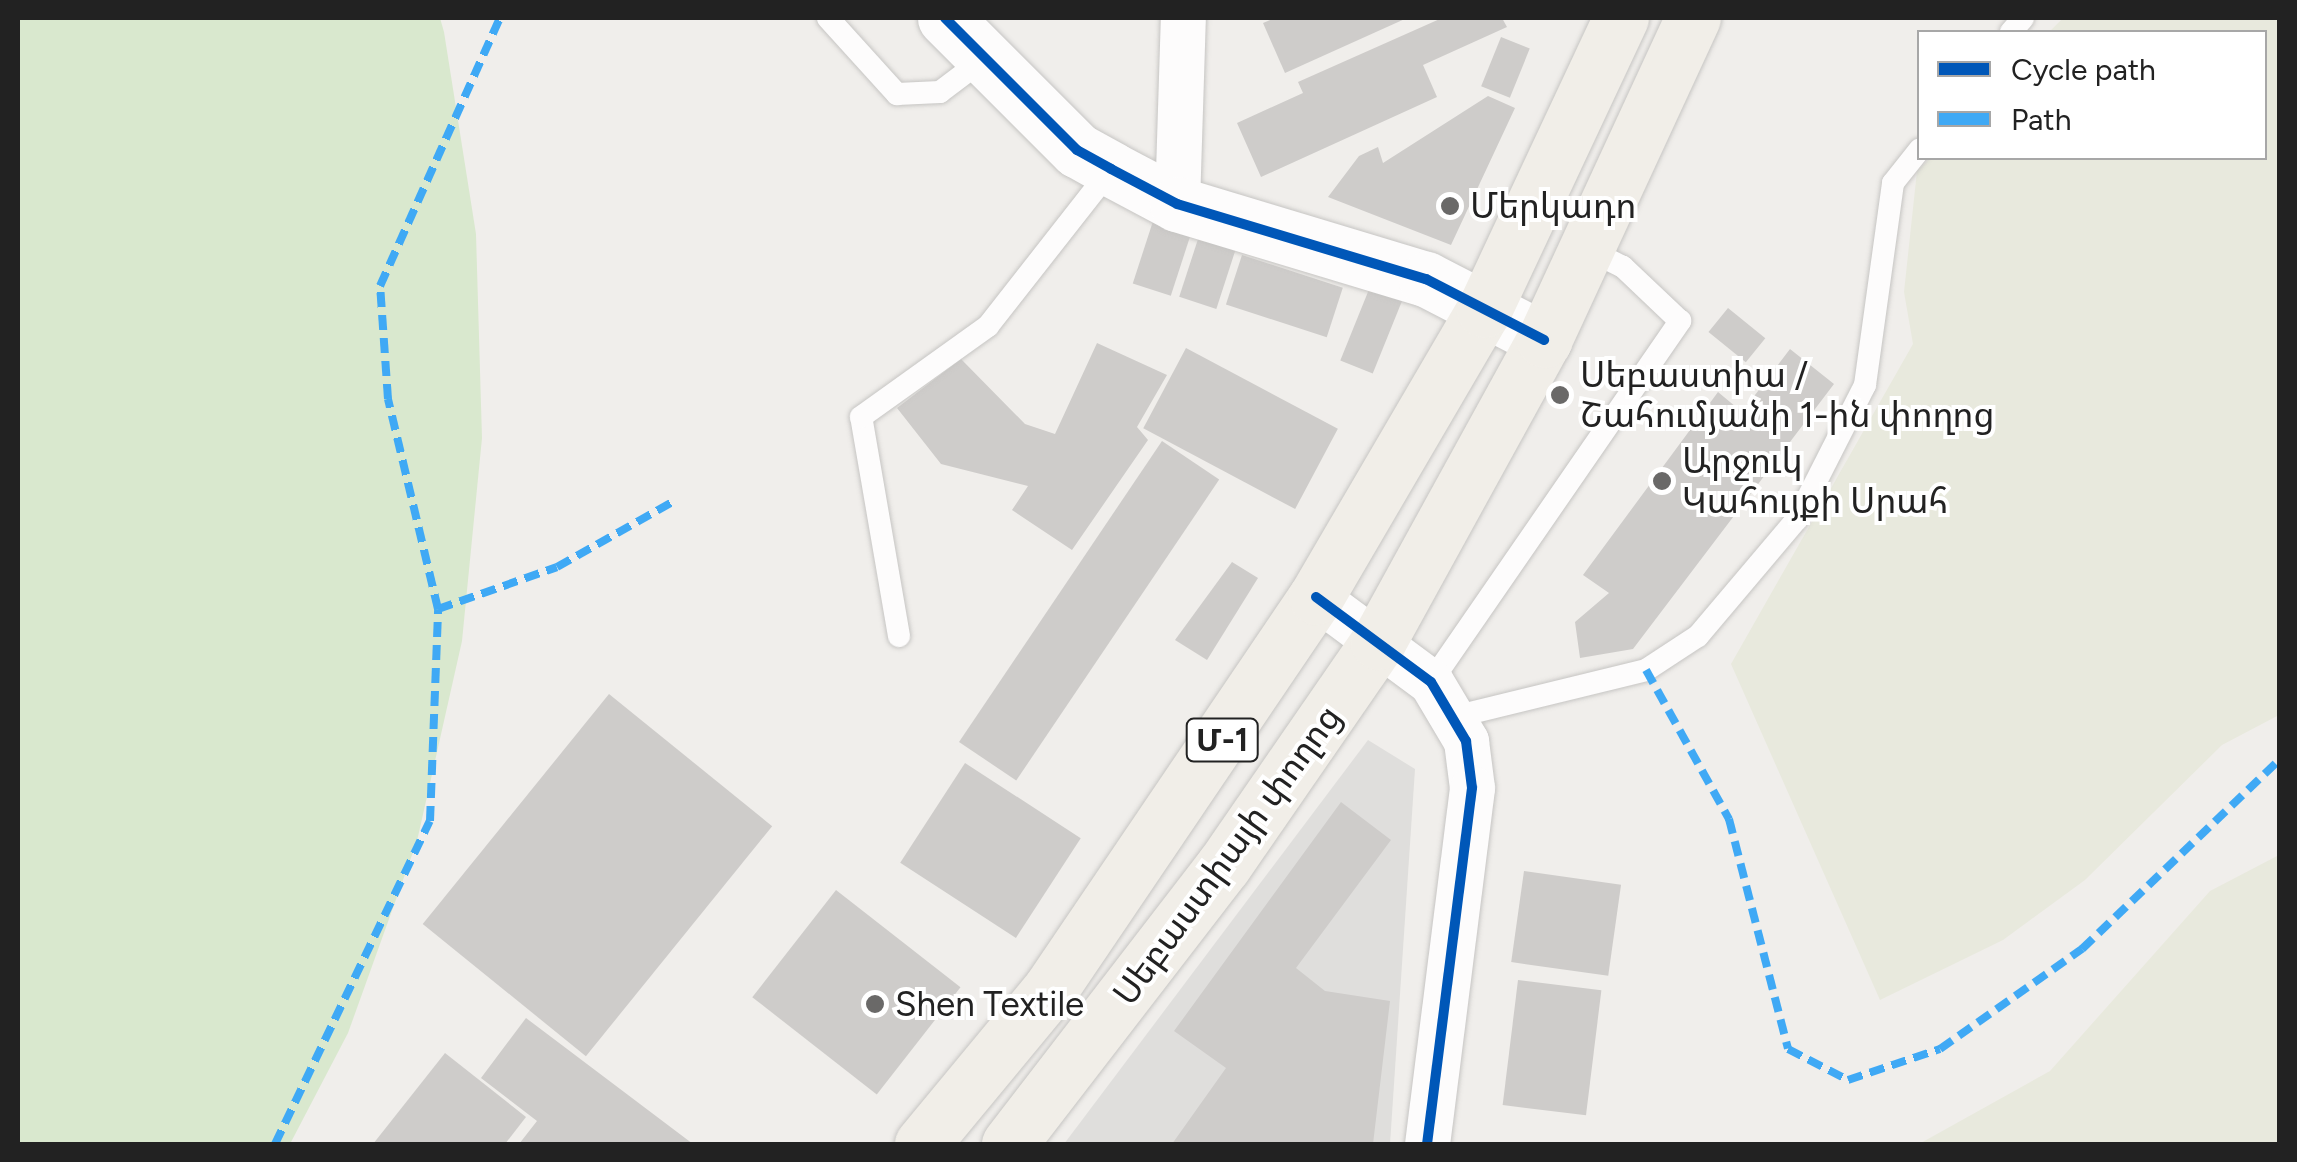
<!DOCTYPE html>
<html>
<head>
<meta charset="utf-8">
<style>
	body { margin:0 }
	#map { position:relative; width:2297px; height:1162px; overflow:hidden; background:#f0eeeb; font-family:Figtree,"Noto Sans Armenian",sans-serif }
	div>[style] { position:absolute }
	.residential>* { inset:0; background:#dfdedc }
	.farmland>* { inset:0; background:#e8e9dd }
	.grass>* { inset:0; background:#d9e8ce }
	.building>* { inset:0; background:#ceccca; transform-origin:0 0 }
	.roads { filter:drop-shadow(0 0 2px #c6c5c3) drop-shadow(0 0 2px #c6c5c3) }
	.service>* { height:22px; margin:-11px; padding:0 11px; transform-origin:11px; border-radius:11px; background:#fdfcfc }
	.minor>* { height:45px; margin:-22.5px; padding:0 22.5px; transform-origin:22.5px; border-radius:22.5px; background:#fdfcfc }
	.tertiary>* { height:55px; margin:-27.5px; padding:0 27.5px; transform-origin:27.5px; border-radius:27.5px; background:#fdfcfc }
	.primary>* { height:55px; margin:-27.5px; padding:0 27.5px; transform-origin:27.5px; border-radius:27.5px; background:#f1eee8 }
	.quiet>* { height:8px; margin-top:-4px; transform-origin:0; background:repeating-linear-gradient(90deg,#3fa9f5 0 15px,transparent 0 23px) }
	.cycleway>* { height:10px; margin:-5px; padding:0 5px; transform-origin:5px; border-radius:5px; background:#0057b8 }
	.dots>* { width:28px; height:28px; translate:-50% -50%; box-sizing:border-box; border:5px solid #fff; border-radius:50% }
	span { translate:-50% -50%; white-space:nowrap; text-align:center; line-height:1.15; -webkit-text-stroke:8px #fff; paint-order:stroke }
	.shield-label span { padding:2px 8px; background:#fff; border:2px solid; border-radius:8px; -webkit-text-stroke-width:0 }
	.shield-label { font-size:32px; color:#222; font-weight:700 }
	.poi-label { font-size:35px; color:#222 }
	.left { translate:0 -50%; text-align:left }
	.street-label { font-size:35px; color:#222 }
	.frame { position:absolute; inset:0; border:20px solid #222; pointer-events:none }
	.legend { position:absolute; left:1917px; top:30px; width:350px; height:130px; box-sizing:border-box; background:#fff; border:2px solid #a7a7a7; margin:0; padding:12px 18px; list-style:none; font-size:30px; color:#222 }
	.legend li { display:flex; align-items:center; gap:20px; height:50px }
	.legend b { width:50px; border:2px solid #a7a7a7 }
</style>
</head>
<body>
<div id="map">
	<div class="residential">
		<div style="clip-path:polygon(1368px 740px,1415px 769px,1390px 1144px,1064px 1144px)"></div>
	</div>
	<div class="farmland">
		<div style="clip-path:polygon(2063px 18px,2279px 18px,2279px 715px,2222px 745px,2085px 880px,2003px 940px,1880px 1000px,1731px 664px,1913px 344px,1904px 292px,1917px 171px,1930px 158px,2264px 158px,2264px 32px,2049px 32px)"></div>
		<div style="clip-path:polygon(2279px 855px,2279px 1144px,1919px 1144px,2050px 1071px,2210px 891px)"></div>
	</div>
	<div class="grass">
		<div style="clip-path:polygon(18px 18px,440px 18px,444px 32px,476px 234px,482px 438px,462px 641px,417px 841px,348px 1033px,290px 1144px,18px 1144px)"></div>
	</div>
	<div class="building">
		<div style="clip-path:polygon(1275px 18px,1407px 18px,1285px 73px,1263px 23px)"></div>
		<div style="clip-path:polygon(1442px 18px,1502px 18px,1507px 27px,1423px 65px,1437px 97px,1261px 177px,1237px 123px,1303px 93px,1298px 82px)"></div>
		<div style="left:1501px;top:37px;width:31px;height:53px;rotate:22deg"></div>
		<div style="clip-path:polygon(1488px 96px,1515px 108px,1451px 245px,1328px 197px,1359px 156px,1378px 147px,1383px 163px)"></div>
		<div style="left:1155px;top:215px;width:40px;height:72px;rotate:18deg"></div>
		<div style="left:1199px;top:236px;width:39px;height:64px;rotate:18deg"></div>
		<div style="left:1242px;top:255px;width:106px;height:52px;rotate:18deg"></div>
		<div style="left:1374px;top:277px;width:35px;height:90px;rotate:22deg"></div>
		<div style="left:1728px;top:308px;width:48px;height:31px;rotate:39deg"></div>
		<div style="clip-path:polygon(1097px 343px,1167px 375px,1137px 427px,1148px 440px,1072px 550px,1012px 510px,1028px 486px,941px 464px,897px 408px,961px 359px,1025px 424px,1055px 434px)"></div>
		<div style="left:1186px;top:348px;width:172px;height:91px;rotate:28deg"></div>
		<div style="clip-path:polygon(1790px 349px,1834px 384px,1633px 649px,1580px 658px,1575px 622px,1609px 593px,1583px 575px,1718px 392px,1742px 412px)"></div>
		<div style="left:1162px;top:441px;width:69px;height:363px;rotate:34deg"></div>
		<div style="clip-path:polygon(1232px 562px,1258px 578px,1207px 660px,1175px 640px)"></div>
		<div style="left:609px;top:694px;width:210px;height:296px;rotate:39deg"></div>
		<div style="left:965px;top:763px;width:138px;height:119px;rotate:33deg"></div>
		<div style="clip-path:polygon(1341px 802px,1391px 840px,1296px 968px,1325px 991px,1390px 1001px,1373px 1144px,1172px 1144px,1226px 1068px,1174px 1031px)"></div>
		<div style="left:1524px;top:871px;width:98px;height:92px;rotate:8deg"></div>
		<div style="left:836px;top:890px;width:158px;height:136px;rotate:38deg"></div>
		<div style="left:1518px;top:980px;width:84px;height:126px;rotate:7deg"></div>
		<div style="clip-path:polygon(526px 1018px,693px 1144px,519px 1144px,537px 1121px,481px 1078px)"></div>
		<div style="clip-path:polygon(445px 1053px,526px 1117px,505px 1144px,373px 1144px)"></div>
	</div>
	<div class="roads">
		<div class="service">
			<div style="left:828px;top:18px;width:103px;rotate:47.8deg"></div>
			<div style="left:897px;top:94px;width:43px;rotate:-2.7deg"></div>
			<div style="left:940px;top:92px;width:56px;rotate:-37.1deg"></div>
			<div style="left:2011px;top:32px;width:18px;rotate:-49deg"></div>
			<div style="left:899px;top:636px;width:222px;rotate:-99.8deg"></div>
			<div style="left:861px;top:417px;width:156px;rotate:-35.6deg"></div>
			<div style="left:988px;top:326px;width:199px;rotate:-51.9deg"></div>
			<div style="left:1431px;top:682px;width:439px;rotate:-55.4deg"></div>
			<div style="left:1680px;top:321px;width:79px;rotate:-136.5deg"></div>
			<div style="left:1623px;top:267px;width:40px;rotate:-153.4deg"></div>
			<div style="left:1458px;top:716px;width:194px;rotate:-13.7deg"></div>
			<div style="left:1646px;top:670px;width:62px;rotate:-33.2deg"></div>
			<div style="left:1698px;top:636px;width:153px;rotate:-49.8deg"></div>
			<div style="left:1797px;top:519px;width:150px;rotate:-63.1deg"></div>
			<div style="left:1865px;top:385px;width:204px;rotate:-82.1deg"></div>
			<div style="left:1893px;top:183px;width:43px;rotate:-51.5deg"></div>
		</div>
		<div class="minor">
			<div style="left:1177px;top:204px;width:186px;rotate:-88.2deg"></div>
			<div style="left:1316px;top:597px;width:143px;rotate:36.5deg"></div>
			<div style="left:1431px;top:682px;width:69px;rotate:59.3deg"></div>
			<div style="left:1466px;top:741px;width:47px;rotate:82.7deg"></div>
			<div style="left:1472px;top:788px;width:359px;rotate:97.2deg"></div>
		</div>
		<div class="tertiary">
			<div style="left:945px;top:18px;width:187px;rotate:45deg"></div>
			<div style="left:1077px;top:150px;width:39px;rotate:29deg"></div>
			<div style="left:1111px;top:169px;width:75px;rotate:27.9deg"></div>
			<div style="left:1177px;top:204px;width:260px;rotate:16.8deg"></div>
			<div style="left:1426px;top:279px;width:133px;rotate:27.3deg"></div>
		</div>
		<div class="primary">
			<div style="left:922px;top:1144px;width:202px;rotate:-50.4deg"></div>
			<div style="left:1051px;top:988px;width:472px;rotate:-55.9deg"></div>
			<div style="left:1316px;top:597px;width:333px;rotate:-59.7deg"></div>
			<div style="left:1484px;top:310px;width:323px;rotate:-64.9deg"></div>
			<div style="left:1009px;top:1144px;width:352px;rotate:-52.4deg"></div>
			<div style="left:1224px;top:865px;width:271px;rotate:-55.4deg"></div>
			<div style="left:1378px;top:642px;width:345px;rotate:-61.2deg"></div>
			<div style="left:1544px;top:340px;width:355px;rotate:-65.2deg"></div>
		</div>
	</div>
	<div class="quiet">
		<div style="left:438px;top:609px;width:126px;rotate:-19.4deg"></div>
		<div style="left:557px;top:567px;width:137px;rotate:-29.4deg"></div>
		<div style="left:1646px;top:670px;width:171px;rotate:60.9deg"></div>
		<div style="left:1729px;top:819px;width:237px;rotate:75.6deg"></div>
		<div style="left:1788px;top:1049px;width:68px;rotate:27.3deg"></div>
		<div style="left:1848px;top:1080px;width:97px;rotate:-18.6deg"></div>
		<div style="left:1940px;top:1049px;width:174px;rotate:-35.2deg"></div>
		<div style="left:2082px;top:949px;width:274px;rotate:-43.8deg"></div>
		<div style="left:275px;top:1144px;width:358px;rotate:-64.4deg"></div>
		<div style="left:430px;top:821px;width:212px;rotate:-87.8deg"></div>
		<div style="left:438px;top:609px;width:216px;rotate:-103.4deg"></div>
		<div style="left:388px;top:399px;width:113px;rotate:-94deg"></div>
		<div style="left:380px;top:286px;width:294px;rotate:-65.9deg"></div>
	</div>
	<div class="cycleway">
		<div style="left:945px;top:18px;width:187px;rotate:45deg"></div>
		<div style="left:1077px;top:150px;width:39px;rotate:29deg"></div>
		<div style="left:1111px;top:169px;width:75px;rotate:27.9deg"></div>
		<div style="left:1177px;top:204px;width:260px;rotate:16.8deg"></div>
		<div style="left:1426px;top:279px;width:133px;rotate:27.3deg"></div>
		<div style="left:1316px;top:597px;width:143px;rotate:36.5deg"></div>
		<div style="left:1431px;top:682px;width:69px;rotate:59.3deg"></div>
		<div style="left:1466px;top:741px;width:47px;rotate:82.7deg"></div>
		<div style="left:1472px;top:788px;width:359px;rotate:97.2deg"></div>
	</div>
	<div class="dots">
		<div style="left:1450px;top:206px;background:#6a6968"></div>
		<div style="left:1560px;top:395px;background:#6a6968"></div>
		<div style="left:1662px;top:481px;background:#6a6968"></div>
		<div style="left:875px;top:1004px;background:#6a6968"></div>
	</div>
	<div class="shield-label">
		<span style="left:1222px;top:740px">Մ-1</span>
	</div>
	<div class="poi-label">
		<span class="left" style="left:1470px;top:206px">Մերկադո</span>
		<span class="left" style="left:1580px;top:395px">Սեբաստիա /<br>Շահումյանի 1-ին փողոց</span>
		<span class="left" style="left:1682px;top:481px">Արջուկ<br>Կահույքի Սրահ</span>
		<span class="left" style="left:895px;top:1004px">Shen Textile</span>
	</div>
	<div class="street-label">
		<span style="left:1227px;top:855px;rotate:-54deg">Սեբաստիայի փողոց</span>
	</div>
	<div class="frame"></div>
	<ul class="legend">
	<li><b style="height:12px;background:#0057b8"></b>Cycle path</li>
	<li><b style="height:12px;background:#3fa9f5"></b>Path</li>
	</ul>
</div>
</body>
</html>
